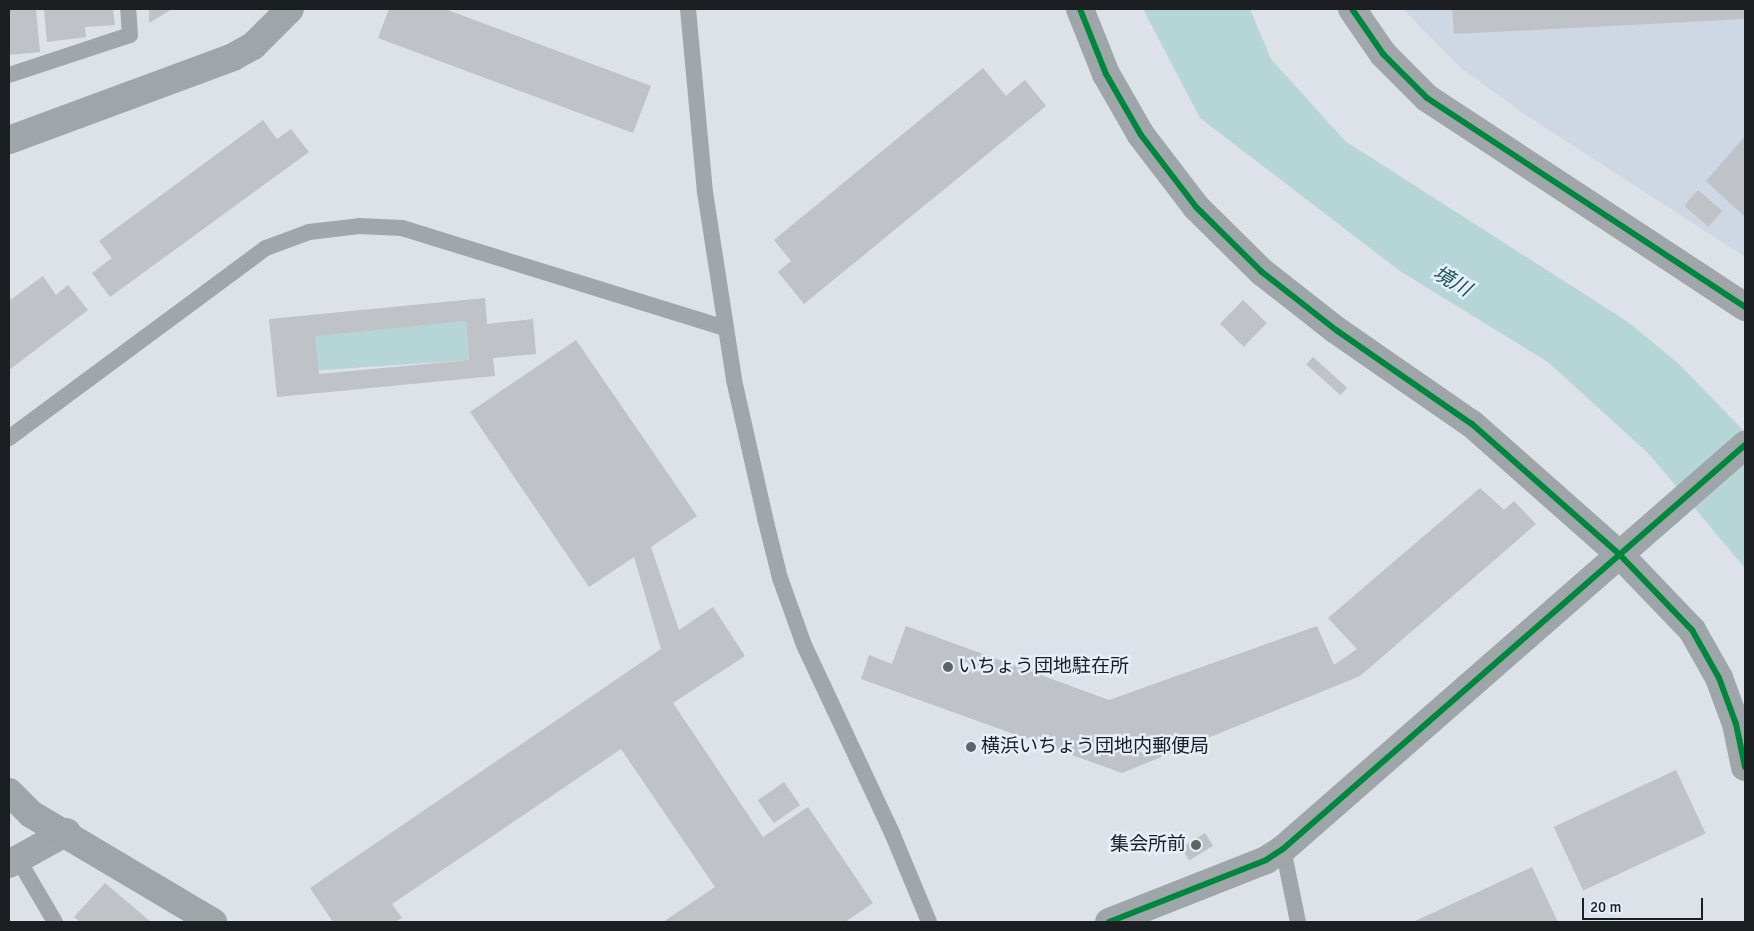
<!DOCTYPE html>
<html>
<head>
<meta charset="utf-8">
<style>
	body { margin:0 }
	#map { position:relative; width:1754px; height:931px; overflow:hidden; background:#dce2e8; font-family:Signika,"Noto Sans JP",sans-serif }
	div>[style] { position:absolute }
	.built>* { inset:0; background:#ced8e4 }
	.water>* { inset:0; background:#b6d5d6; transform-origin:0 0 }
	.building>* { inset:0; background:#bfc2c7; transform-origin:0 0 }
	.lane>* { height:16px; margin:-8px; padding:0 8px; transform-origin:8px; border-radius:8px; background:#a0a6a9 }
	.street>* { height:28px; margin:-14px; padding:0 14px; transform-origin:14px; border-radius:14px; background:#a0a6a9 }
	.secondary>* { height:28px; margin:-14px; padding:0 14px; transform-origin:14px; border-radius:14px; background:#9fa6a9 }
	.cycleway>* { height:6px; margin:-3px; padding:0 3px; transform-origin:3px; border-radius:3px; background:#00873e }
	.dots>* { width:14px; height:14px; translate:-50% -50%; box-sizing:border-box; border:2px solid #e5eef9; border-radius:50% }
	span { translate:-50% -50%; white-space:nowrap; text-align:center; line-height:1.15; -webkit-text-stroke:5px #e5eef9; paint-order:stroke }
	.poi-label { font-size:19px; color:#1b1f22 }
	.left { translate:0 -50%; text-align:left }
	.right { translate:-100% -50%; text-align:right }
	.water-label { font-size:20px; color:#165351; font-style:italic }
	.frame { position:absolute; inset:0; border:10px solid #1b1f22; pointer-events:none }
	.scale { position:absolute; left:1582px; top:898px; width:121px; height:22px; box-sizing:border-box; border:2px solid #1b1f22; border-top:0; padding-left:6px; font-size:15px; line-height:18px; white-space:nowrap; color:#1b1f22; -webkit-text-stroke:4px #e5eef9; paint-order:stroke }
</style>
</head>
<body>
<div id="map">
	<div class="built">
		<div style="clip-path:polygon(1403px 9px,1745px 9px,1745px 257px,1524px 114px,1461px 68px)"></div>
	</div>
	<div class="water">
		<div style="clip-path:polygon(1143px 9px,1250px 9px,1271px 59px,1345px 141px,1628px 322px,1679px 364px,1745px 432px,1745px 568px,1649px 454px,1548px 362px,1400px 271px,1200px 118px)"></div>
		<div style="left:466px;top:321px;width:39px;height:152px;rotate:86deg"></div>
	</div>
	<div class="building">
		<div style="clip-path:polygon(19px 9px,36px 9px,40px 52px,9px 55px,9px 10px)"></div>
		<div style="clip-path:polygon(44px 9px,113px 9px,115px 25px,85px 27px,86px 37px,47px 42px)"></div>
		<div style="clip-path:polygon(149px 9px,172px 9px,149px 23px)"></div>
		<div style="clip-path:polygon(389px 9px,445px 9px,651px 86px,633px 133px,378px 38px)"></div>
		<div style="clip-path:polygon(1452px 9px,1745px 9px,1745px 19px,1454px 34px)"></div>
		<div style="clip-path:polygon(983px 68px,1006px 96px,1025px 80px,1046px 106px,804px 304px,778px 272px,791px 261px,774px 240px)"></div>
		<div style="clip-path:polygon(263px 120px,277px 139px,291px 129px,309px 152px,110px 297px,92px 273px,112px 258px,99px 241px)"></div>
		<div style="clip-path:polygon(1745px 136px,1745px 217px,1706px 181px)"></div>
		<div style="left:1698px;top:190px;width:32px;height:21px;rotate:41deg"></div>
		<div style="clip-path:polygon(43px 276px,56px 295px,68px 285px,88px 310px,9px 370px,9px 301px)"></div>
		<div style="clip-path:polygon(evenodd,485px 298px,487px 324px,533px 319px,536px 354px,493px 358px,495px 376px,277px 397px,269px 319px,485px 298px,466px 321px,469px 360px,319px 374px,315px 336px,466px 321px)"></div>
		<div style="left:1243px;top:300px;width:33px;height:33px;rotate:44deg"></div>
		<div style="clip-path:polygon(576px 340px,697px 516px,651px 547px,679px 630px,713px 607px,745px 656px,673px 703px,763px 837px,808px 807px,873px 903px,845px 922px,663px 922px,715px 887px,621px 749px,392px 904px,402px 918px,395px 922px,333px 922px,310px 888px,661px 649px,634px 557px,589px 587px,470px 412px)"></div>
		<div style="left:1313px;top:357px;width:46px;height:10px;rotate:42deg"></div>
		<div style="clip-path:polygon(1480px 488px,1504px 510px,1514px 501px,1536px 524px,1360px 676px,1122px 773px,861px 679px,869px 655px,892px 664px,906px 626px,1109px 700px,1317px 626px,1334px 665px,1357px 649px,1328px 618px)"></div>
		<div style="left:1676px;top:770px;width:70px;height:135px;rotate:65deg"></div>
		<div style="left:784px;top:782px;width:28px;height:32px;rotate:55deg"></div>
		<div style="left:1205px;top:833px;width:15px;height:28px;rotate:58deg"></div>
		<div style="clip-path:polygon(1532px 867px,1558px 922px,1413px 922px)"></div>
		<div style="clip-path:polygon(105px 883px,151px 922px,80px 922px,74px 917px)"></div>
	</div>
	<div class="lane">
		<div style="left:688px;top:9px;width:184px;rotate:84.7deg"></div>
		<div style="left:705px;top:192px;width:190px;rotate:81.2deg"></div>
		<div style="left:734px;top:380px;width:141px;rotate:77.3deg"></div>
		<div style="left:765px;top:518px;width:62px;rotate:76deg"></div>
		<div style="left:780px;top:578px;width:71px;rotate:70.3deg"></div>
		<div style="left:804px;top:645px;width:208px;rotate:64.9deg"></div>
		<div style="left:892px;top:833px;width:96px;rotate:67.4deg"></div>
		<div style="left:9px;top:75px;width:127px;rotate:-18.3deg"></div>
		<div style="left:130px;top:35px;width:26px;rotate:-94deg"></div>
		<div style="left:9px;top:438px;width:320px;rotate:-36.5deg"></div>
		<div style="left:266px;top:248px;width:46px;rotate:-20.4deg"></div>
		<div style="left:309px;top:232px;width:50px;rotate:-6.8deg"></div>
		<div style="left:359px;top:226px;width:43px;rotate:2.7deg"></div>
		<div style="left:402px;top:228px;width:339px;rotate:17.2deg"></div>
		<div style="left:1283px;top:849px;width:75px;rotate:78.4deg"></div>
		<div style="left:18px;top:859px;width:73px;rotate:59.6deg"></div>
	</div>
	<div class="street">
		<div style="left:1352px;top:9px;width:55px;rotate:55.4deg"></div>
		<div style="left:1383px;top:54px;width:62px;rotate:45deg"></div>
		<div style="left:1427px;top:98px;width:381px;rotate:33.3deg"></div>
		<div style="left:9px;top:864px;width:66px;rotate:-28.9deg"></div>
	</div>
	<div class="secondary">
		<div style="left:1080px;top:9px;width:70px;rotate:68.2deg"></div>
		<div style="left:1106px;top:74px;width:70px;rotate:60.2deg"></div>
		<div style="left:1141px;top:135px;width:91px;rotate:52.6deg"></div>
		<div style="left:1196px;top:207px;width:93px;rotate:44.6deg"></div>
		<div style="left:1262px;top:272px;width:94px;rotate:38.1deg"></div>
		<div style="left:1336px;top:330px;width:165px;rotate:34.7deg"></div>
		<div style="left:1472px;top:424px;width:199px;rotate:41.5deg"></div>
		<div style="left:1621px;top:556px;width:103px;rotate:46.2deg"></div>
		<div style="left:1692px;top:630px;width:55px;rotate:60.6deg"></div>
		<div style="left:1719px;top:678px;width:49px;rotate:69.7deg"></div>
		<div style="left:1736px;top:724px;width:44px;rotate:78.2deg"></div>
		<div style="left:9px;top:140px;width:239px;rotate:-20.3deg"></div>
		<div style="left:233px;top:57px;width:23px;rotate:-29deg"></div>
		<div style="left:253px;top:46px;width:52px;rotate:-45deg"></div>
		<div style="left:9px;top:792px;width:31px;rotate:45deg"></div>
		<div style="left:31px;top:814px;width:212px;rotate:30.7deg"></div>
		<div style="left:1109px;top:922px;width:169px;rotate:-21.5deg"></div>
		<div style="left:1266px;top:860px;width:20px;rotate:-33deg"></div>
		<div style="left:1283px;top:849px;width:614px;rotate:-41.17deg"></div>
	</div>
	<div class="cycleway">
		<div style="left:1080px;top:9px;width:70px;rotate:68.2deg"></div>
		<div style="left:1106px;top:74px;width:70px;rotate:60.2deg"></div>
		<div style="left:1141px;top:135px;width:91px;rotate:52.6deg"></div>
		<div style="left:1196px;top:207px;width:93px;rotate:44.6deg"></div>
		<div style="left:1262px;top:272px;width:94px;rotate:38.1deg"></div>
		<div style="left:1336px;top:330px;width:165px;rotate:34.7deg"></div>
		<div style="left:1472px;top:424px;width:199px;rotate:41.5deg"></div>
		<div style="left:1621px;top:556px;width:103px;rotate:46.2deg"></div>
		<div style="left:1692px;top:630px;width:55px;rotate:60.6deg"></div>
		<div style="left:1719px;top:678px;width:49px;rotate:69.7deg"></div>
		<div style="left:1736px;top:724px;width:44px;rotate:78.2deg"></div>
		<div style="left:1352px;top:9px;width:55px;rotate:55.4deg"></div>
		<div style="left:1383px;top:54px;width:62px;rotate:45deg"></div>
		<div style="left:1427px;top:98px;width:381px;rotate:33.3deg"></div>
		<div style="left:1109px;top:922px;width:169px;rotate:-21.5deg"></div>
		<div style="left:1266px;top:860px;width:20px;rotate:-33deg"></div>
		<div style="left:1283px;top:849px;width:614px;rotate:-41.17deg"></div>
	</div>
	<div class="dots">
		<div style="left:948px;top:667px;background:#5f6367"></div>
		<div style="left:971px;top:747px;background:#5f6367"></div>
		<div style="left:1196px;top:845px;background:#5f6367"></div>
	</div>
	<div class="poi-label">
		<span class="left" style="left:958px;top:667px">いちょう団地駐在所</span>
		<span class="left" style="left:981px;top:747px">横浜いちょう団地内郵便局</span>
		<span class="right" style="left:1186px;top:845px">集会所前</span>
	</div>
	<div class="water-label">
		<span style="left:1452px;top:281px;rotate:30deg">境川</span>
	</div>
	<div class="frame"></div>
	<div class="scale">20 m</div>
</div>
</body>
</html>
